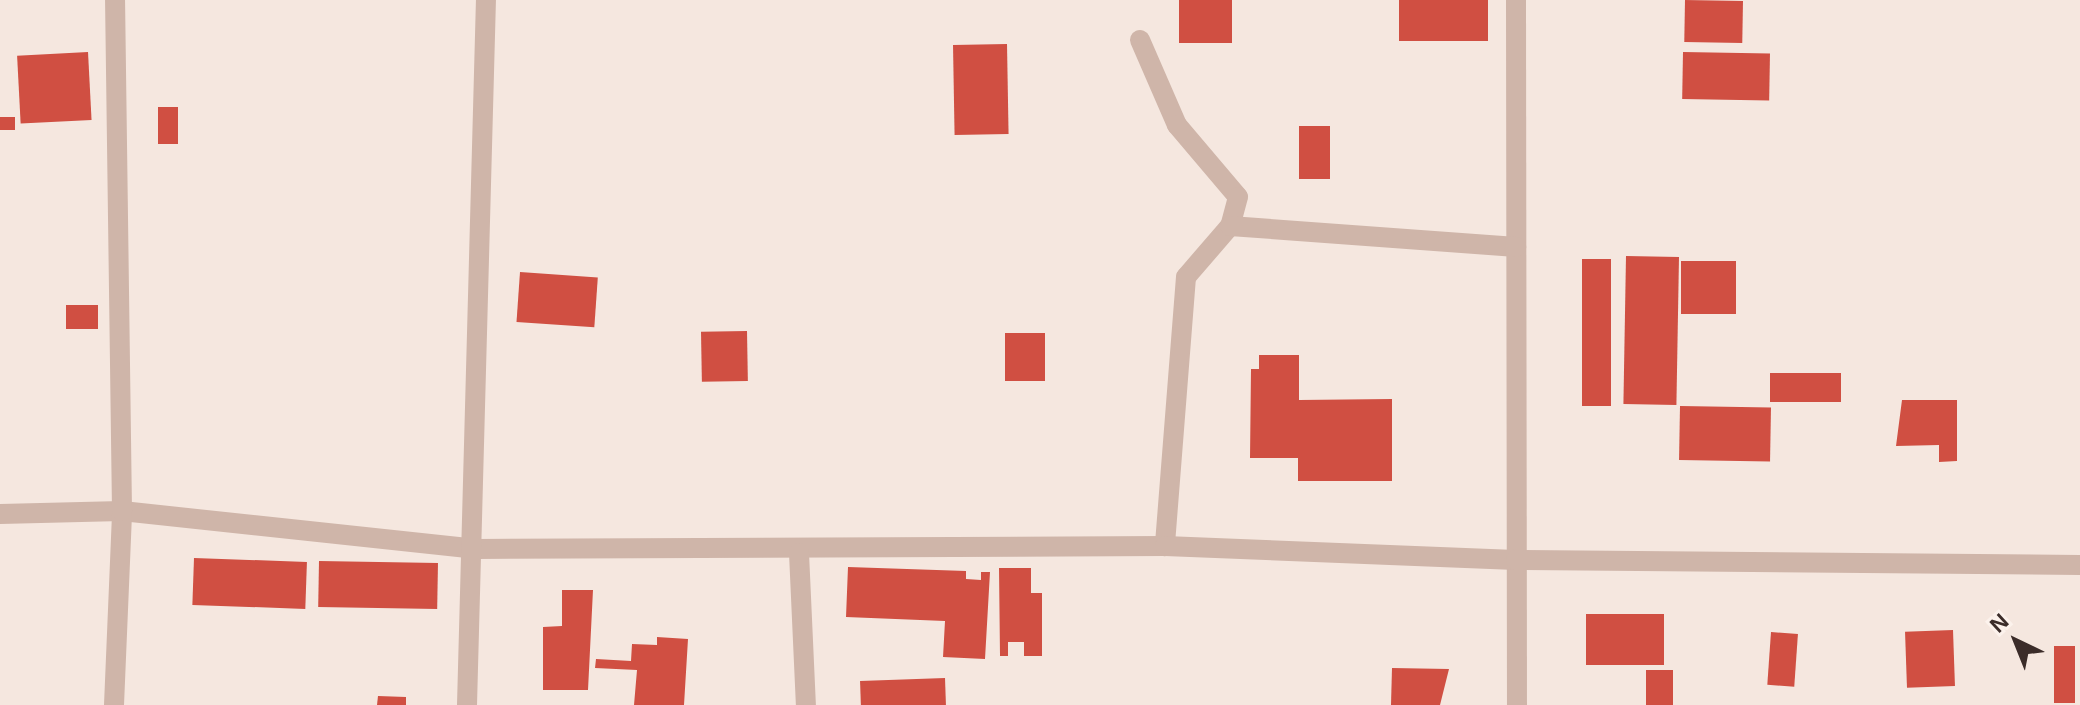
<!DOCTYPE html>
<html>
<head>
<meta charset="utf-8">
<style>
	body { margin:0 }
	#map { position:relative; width:2080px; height:705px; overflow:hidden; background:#f5e7df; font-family:Arial,sans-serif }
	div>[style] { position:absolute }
	.building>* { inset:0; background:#d04f42; transform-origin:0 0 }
	.street>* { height:20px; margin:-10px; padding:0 10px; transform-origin:10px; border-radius:10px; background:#cfb5a9 }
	span { translate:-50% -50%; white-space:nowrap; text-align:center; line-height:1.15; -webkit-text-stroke:8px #fcf2ec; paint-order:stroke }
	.north { position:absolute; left:1976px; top:601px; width:80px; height:80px; -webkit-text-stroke:6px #fcf2ec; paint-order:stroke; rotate:317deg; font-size:22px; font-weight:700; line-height:32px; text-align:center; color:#3b2c29 }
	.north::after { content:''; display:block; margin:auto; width:28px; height:36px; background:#3b2c29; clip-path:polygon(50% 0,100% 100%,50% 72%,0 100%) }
</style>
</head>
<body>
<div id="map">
	<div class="building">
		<div style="left:1179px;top:0;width:53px;height:43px"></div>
		<div style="left:1399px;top:0;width:89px;height:41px"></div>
		<div style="left:1685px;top:0;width:58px;height:42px;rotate:1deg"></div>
		<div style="left:1007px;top:44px;width:90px;height:54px;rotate:89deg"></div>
		<div style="left:88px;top:52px;width:68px;height:71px;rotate:87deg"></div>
		<div style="left:1683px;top:52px;width:87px;height:47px;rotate:1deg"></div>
		<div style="left:158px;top:107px;width:20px;height:37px"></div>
		<div style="left:0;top:117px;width:15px;height:13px"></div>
		<div style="left:1299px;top:126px;width:31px;height:53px"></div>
		<div style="left:1626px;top:256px;width:53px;height:148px;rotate:1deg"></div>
		<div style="left:1582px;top:259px;width:29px;height:147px"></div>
		<div style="left:1736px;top:261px;width:53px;height:55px;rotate:90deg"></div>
		<div style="left:520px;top:272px;width:78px;height:50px;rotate:4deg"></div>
		<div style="left:66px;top:305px;width:32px;height:24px"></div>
		<div style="left:747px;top:331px;width:50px;height:46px;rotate:89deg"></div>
		<div style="left:1045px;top:333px;width:48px;height:40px;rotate:90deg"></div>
		<div style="clip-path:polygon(1259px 355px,1299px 355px,1299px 400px,1392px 399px,1392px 481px,1298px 481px,1298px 458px,1250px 458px,1251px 369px,1259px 369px)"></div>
		<div style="left:1841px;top:373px;width:29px;height:71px;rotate:90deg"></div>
		<div style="clip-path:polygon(1902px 400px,1957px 400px,1957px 461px,1939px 462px,1939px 445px,1896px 446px)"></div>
		<div style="left:1680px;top:406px;width:91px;height:54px;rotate:1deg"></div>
		<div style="left:194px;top:558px;width:113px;height:47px;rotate:2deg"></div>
		<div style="left:319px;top:561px;width:119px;height:46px;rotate:1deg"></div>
		<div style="clip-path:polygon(848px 567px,966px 571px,966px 579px,981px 580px,981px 572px,990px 572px,985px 659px,943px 657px,945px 621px,846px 617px)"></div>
		<div style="clip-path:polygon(999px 568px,1031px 568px,1031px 593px,1042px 593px,1042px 656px,1024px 656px,1024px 642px,1008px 642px,1008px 656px,1000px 656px)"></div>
		<div style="clip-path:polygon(562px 590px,593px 590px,588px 690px,543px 690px,543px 627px,562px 626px)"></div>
		<div style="left:1586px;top:614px;width:78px;height:51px"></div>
		<div style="left:1953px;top:630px;width:56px;height:48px;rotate:88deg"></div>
		<div style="left:1771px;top:632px;width:27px;height:53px;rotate:4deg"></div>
		<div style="clip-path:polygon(657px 637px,688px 639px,684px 705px,634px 705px,637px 670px,595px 668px,596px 659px,631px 661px,632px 644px,657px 645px)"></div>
		<div style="left:2054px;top:646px;width:21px;height:57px"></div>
		<div style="clip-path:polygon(1392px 668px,1449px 669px,1440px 705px,1391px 705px)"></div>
		<div style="left:1646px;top:670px;width:27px;height:35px"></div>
		<div style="left:945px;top:678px;width:27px;height:85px;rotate:88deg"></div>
		<div style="clip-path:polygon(378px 696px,406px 697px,406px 705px,377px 705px)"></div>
	</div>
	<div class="street">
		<div style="left:1516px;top:0;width:705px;rotate:89.92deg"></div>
		<div style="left:1140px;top:40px;width:93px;rotate:66.5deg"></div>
		<div style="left:1177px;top:125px;width:94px;rotate:49.7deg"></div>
		<div style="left:1238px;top:197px;width:30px;rotate:105deg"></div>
		<div style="left:1230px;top:226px;width:67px;rotate:130.8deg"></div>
		<div style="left:1186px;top:277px;width:270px;rotate:94.5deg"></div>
		<div style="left:1230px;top:226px;width:287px;rotate:4.2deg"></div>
		<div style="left:0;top:514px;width:122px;rotate:-1.4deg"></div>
		<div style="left:122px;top:511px;width:357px;rotate:6.1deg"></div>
		<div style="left:477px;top:549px;width:688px;rotate:-0.25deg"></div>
		<div style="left:1165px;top:546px;width:351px;rotate:2.3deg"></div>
		<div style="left:1516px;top:560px;width:564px;rotate:0.51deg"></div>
		<div style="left:799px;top:553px;width:152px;rotate:87.4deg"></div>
		<div style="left:114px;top:705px;width:194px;rotate:-87.6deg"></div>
		<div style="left:122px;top:511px;width:511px;rotate:-90.78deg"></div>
		<div style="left:467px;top:705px;width:705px;rotate:-88.46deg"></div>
	</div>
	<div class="north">N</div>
</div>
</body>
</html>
